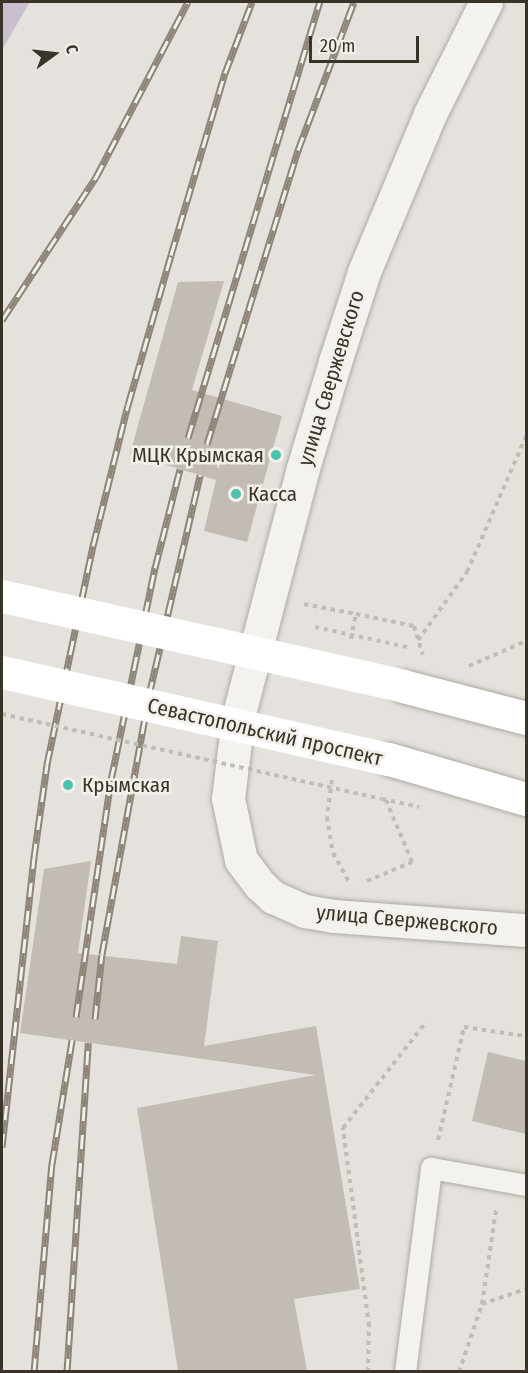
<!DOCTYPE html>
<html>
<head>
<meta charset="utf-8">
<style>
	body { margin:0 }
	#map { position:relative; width:528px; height:1373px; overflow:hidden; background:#e5e2dd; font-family:"Fira Sans Condensed",sans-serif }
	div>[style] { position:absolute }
	.green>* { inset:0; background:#cabfcf }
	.building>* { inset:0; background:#c2bcb4 }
	.path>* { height:4px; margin-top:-2px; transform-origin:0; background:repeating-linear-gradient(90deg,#c0bdb7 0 4.5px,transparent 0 9px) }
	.roads { filter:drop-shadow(0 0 2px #aeaaa3) drop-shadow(0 0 2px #aeaaa3) }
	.service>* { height:21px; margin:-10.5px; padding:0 10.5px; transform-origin:10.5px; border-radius:10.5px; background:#f4f2ef }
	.tertiary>* { height:33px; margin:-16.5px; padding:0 16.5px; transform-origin:16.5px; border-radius:16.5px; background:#f4f2ef }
	.secondary>* { height:33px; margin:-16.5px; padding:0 16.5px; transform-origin:16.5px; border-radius:16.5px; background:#fff }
	.rail>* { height:7px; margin-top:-3.5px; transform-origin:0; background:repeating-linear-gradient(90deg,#f3f0ec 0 14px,#8e8478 0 28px); box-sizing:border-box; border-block:2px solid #8e8478 }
	.path-bridge>* { height:4px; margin-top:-2px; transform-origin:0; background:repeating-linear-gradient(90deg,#c0bdb7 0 4.5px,transparent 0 9px) }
	.secondary-bridge>* { height:33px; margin:-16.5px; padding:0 16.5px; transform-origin:16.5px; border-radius:16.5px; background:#fff }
	.dots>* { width:16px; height:16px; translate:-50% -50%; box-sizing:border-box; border:3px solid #f3f0ec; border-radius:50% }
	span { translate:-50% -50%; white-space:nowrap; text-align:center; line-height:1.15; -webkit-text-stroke:5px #f3f0ec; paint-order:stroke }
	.street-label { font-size:21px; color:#3a3328 }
	.poi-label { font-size:21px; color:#3a3328 }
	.right { translate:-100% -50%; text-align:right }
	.left { translate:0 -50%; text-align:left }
	.frame { position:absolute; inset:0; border:3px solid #3a3328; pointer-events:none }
	.north { position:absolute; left:24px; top:24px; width:60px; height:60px; -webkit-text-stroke:4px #f3f0ec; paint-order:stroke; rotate:75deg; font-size:16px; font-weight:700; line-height:24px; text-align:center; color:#3a3328 }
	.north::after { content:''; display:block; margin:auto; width:21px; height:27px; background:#3a3328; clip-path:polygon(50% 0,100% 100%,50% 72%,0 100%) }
	.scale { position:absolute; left:309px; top:36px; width:110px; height:27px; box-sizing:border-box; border:3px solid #3a3328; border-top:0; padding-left:8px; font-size:18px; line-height:21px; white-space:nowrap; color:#3a3328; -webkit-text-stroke:4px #f3f0ec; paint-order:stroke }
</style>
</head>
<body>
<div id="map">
	<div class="green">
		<div style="clip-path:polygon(2px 2px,30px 2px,2px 50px)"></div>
	</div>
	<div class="building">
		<div style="clip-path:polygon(224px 281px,192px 390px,282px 416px,247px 542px,204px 531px,216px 480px,130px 454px,178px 282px)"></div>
		<div style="clip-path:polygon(91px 861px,78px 953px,177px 964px,181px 936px,218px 941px,204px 1046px,316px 1026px,360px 1289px,294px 1299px,307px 1371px,178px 1371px,137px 1108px,315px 1075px,20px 1033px,44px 869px)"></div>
		<div style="clip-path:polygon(488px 1052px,526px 1061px,526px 1134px,472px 1121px)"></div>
	</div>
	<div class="path">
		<div style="left:304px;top:604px;width:53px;rotate:10.9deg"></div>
		<div style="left:351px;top:639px;width:25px;rotate:-79deg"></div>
		<div style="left:356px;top:614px;width:59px;rotate:11.7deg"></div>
		<div style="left:414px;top:626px;width:30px;rotate:73deg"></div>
		<div style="left:418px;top:640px;width:84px;rotate:-54.2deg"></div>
		<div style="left:467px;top:572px;width:148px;rotate:-66.5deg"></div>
		<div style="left:469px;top:666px;width:62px;rotate:-23.7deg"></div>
		<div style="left:332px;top:780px;width:37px;rotate:98deg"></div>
		<div style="left:327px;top:817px;width:36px;rotate:81deg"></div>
		<div style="left:333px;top:853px;width:33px;rotate:61deg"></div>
		<div style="left:382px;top:799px;width:38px;rotate:12deg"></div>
		<div style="left:367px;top:881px;width:49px;rotate:-22.9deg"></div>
		<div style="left:412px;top:862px;width:67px;rotate:-112.8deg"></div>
		<div style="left:438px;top:1140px;width:116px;rotate:-77deg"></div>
		<div style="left:464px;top:1027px;width:63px;rotate:8.3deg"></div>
		<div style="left:482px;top:1304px;width:95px;rotate:-81.5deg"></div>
		<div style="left:368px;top:1372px;width:46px;rotate:-88.8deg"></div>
		<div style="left:369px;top:1326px;width:200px;rotate:-97.5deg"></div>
		<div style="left:343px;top:1128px;width:135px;rotate:-51.9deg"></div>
		<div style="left:459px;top:1372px;width:72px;rotate:-71.3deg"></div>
		<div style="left:482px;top:1304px;width:46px;rotate:-18.8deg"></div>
	</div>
	<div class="roads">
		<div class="service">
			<div style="left:405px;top:1372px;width:206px;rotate:-82.7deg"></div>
			<div style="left:431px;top:1168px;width:97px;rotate:10.1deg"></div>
		</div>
		<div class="tertiary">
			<div style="left:486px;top:2px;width:125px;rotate:116.6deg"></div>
			<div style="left:430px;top:114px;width:171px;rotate:112.7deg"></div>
			<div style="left:364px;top:272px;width:95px;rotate:107.9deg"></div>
			<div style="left:335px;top:362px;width:111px;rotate:106.8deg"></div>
			<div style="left:303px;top:468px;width:258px;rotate:104.6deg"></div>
			<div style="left:238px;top:718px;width:81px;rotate:97.1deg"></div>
			<div style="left:228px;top:798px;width:63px;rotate:78.2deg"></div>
			<div style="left:241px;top:860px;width:31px;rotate:53deg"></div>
			<div style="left:260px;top:885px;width:18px;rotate:43deg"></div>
			<div style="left:273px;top:897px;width:35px;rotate:24deg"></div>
			<div style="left:305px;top:911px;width:29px;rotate:10deg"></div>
			<div style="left:334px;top:916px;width:193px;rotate:4.2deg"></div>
		</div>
		<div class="secondary">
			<div style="left:403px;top:686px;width:127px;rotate:14.6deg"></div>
			<div style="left:389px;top:759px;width:143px;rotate:16.3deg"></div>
		</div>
	</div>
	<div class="rail">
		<div style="left:2px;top:320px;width:171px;rotate:-56.7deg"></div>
		<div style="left:96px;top:177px;width:198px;rotate:-62.3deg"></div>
		<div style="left:188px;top:438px;width:456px;rotate:-73.2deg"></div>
		<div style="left:207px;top:444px;width:308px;rotate:-72.8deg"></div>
		<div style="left:298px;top:150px;width:158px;rotate:-69.3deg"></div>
		<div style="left:76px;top:1017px;width:240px;rotate:-81.6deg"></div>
		<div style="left:111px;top:780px;width:217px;rotate:-78.3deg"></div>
		<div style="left:155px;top:568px;width:102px;rotate:-75.8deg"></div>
		<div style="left:95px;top:1019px;width:65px;rotate:-83.9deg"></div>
		<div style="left:102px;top:954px;width:263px;rotate:-79.7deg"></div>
		<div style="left:149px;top:695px;width:226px;rotate:-76.9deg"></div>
		<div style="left:2px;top:1147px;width:292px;rotate:-83.7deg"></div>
		<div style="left:34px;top:857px;width:94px;rotate:-82deg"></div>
		<div style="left:47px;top:764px;width:223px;rotate:-78.1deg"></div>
		<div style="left:93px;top:546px;width:145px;rotate:-76.1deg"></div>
		<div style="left:128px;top:405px;width:156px;rotate:-74deg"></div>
		<div style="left:171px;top:255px;width:190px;rotate:-73.5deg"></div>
		<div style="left:225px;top:73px;width:76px;rotate:-69.2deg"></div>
		<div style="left:34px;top:1372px;width:209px;rotate:-85.1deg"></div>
		<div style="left:52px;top:1164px;width:126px;rotate:-80.8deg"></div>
		<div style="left:67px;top:1372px;width:330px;rotate:-86.3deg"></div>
	</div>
	<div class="path-bridge">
		<div style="left:315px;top:627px;width:98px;rotate:12.3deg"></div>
		<div style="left:2px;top:714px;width:389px;rotate:12.6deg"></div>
	</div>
	<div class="secondary-bridge">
		<div style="left:2px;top:596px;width:411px;rotate:12.6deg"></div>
		<div style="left:2px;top:672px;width:397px;rotate:12.7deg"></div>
	</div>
	<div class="dots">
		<div style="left:276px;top:455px;background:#4ac2ac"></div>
		<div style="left:236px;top:494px;background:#4ac2ac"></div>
		<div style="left:68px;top:785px;background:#4ac2ac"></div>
	</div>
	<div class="street-label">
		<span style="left:331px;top:378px;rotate:-73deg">улица Свержевского</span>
		<span style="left:265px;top:732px;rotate:13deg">Севастопольский проспект</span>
		<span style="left:407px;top:920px;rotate:5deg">улица Свержевского</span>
	</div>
	<div class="poi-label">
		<span class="right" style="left:264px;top:455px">МЦК Крымская</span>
		<span class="left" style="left:248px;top:494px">Касса</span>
		<span class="left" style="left:82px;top:785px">Крымская</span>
	</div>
	<div class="frame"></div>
	<div class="north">С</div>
	<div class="scale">20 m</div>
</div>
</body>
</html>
